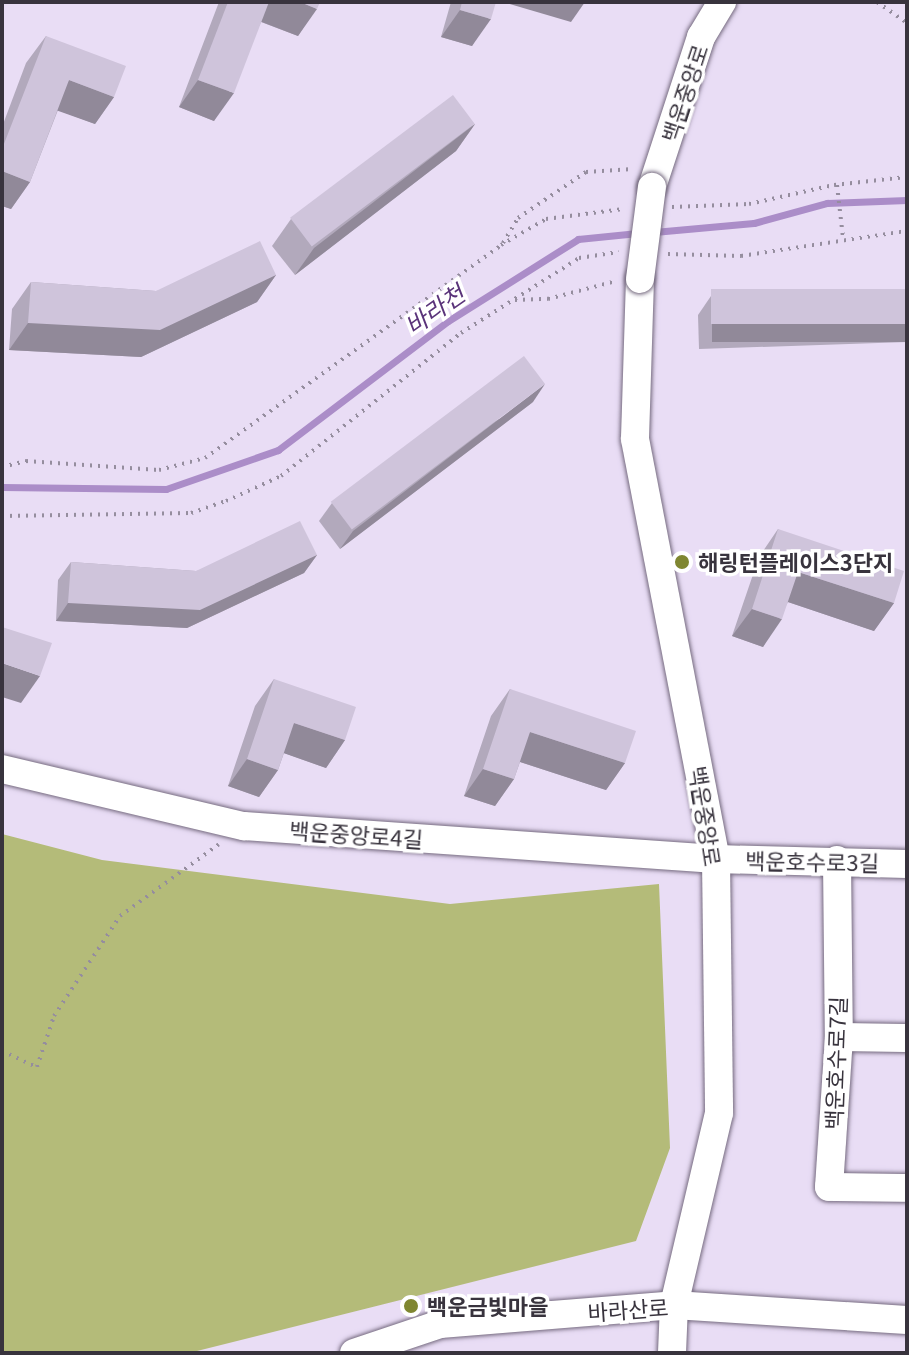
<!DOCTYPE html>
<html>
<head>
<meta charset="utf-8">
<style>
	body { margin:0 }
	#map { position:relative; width:909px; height:1355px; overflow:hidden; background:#e9ddf5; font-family:Georgia,"Noto Sans KR",serif }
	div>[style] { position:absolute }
	.green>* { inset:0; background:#b4bb79 }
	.stream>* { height:7px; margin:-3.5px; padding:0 3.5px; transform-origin:3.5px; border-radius:3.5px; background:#ab8dc8 }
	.path>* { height:4px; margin-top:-2px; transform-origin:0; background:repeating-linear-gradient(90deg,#958d9e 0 2px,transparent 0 8px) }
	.roads { filter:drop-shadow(0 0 2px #766b80) drop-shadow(0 0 2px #766b80) }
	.minor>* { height:28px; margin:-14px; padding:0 14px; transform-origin:14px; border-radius:14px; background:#fff }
	.bridges { filter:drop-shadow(0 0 2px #766b80) drop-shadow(0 0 2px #766b80) }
	.minor-bridge>* { height:28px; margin:-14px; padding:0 14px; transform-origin:14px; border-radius:14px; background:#fff }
	.wall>* { inset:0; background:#b2a9bc }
	.shaded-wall>* { inset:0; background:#918999; transform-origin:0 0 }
	.building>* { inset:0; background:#cfc4db; transform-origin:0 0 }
	.dots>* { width:22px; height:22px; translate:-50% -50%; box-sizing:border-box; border:4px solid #fff; border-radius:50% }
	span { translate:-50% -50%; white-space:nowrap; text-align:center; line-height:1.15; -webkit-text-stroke:7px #fff; paint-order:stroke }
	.street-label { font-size:22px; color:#38333d }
	.poi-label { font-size:22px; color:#38333d; font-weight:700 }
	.left { translate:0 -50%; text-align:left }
	.water-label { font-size:24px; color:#5a337a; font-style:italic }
	.frame { position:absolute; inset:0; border:4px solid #38333d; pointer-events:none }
</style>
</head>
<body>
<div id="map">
	<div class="green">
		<div style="clip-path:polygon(2px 834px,102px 860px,450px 904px,659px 884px,670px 1148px,636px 1241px,189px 1353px,2px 1353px)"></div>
	</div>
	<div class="stream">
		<div style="left:654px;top:232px;width:100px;rotate:-5.1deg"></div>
		<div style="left:754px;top:223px;width:76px;rotate:-15.3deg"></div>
		<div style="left:827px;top:203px;width:80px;rotate:-2.1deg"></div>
		<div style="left:2px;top:487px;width:164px;rotate:0.7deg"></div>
		<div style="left:166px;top:489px;width:119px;rotate:-19.2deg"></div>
		<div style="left:278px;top:450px;width:213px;rotate:-37.2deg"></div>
		<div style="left:448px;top:321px;width:154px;rotate:-32.2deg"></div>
		<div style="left:578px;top:239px;width:60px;rotate:-5.7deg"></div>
	</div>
	<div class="path">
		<div style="left:877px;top:2px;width:37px;rotate:35deg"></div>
		<div style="left:837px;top:185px;width:53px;rotate:83.5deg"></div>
		<div style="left:672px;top:207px;width:77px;rotate:-2.2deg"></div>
		<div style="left:749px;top:204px;width:87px;rotate:-12.6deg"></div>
		<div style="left:834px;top:185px;width:73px;rotate:-6.3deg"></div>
		<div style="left:503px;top:243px;width:29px;rotate:-59deg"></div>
		<div style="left:518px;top:218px;width:82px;rotate:-34.1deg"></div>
		<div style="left:586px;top:172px;width:47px;rotate:-3.7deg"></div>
		<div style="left:668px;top:254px;width:73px;rotate:1.6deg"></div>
		<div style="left:741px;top:256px;width:168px;rotate:-8.6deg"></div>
		<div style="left:515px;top:300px;width:33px;rotate:-2deg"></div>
		<div style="left:548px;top:299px;width:70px;rotate:-14.8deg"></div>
		<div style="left:2px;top:467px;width:25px;rotate:-14deg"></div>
		<div style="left:26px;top:461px;width:133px;rotate:3.9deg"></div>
		<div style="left:159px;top:470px;width:48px;rotate:-14.6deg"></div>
		<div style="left:205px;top:458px;width:365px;rotate:-35.7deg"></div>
		<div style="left:501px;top:245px;width:52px;rotate:-30deg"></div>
		<div style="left:546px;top:219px;width:78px;rotate:-7.4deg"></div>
		<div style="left:2px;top:516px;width:189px;rotate:-0.9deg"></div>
		<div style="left:191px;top:513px;width:37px;rotate:-19deg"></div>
		<div style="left:226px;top:501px;width:60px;rotate:-24.4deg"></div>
		<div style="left:281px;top:476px;width:230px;rotate:-38.5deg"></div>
		<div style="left:461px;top:333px;width:140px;rotate:-32.4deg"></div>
		<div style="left:579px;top:258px;width:40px;rotate:-8.5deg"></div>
		<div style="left:2px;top:1051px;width:38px;rotate:25deg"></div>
		<div style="left:37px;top:1067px;width:54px;rotate:-71.6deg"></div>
		<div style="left:54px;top:1016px;width:120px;rotate:-56.6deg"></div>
		<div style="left:120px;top:916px;width:122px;rotate:-36deg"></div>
	</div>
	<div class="roads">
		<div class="minor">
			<div style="left:652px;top:187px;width:158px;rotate:-71.9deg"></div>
			<div style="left:701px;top:37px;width:41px;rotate:-59deg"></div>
			<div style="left:640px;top:279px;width:160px;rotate:91.8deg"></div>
			<div style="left:635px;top:439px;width:428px;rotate:79.1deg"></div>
			<div style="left:716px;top:859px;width:254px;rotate:89.3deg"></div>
			<div style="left:719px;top:1113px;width:197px;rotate:103.2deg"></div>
			<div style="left:674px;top:1305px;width:48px;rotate:92.4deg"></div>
			<div style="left:2px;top:769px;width:249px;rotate:13.3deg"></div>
			<div style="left:244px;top:826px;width:473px;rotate:4deg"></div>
			<div style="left:716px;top:859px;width:191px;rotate:1.5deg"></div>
			<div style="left:837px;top:860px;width:177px;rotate:89.4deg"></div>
			<div style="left:839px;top:1037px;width:150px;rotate:93.8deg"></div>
			<div style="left:829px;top:1187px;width:78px;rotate:0.7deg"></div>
			<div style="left:839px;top:1037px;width:68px;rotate:0.8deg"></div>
			<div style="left:354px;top:1353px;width:91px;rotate:-18.6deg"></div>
			<div style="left:440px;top:1324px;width:235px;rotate:-4.6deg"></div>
			<div style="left:674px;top:1305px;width:233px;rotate:3.7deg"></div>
		</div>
	</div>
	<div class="bridges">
		<div class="minor-bridge">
			<div style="left:640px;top:279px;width:93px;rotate:-82.6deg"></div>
		</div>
	</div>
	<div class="wall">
		<div style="clip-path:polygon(219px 2px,320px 2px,298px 36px,261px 22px,214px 121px,179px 107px)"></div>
		<div style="clip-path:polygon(451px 2px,496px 2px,472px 46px,441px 37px)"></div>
		<div style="clip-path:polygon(46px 36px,114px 97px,95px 124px,58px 110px,30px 182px,11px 209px,2px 206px,2px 127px,26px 63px)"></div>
		<div style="clip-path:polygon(475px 124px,456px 151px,295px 275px,272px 246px,291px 219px)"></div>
		<div style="clip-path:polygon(276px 275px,257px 302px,141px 357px,9px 350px,12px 309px,31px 282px,156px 291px)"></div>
		<div style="clip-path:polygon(907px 289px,907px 342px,699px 349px,698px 315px,711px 296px)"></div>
		<div style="clip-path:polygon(533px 402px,340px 549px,319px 521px,332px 503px)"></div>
		<div style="clip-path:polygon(778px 529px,894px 603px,874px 631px,788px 602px,763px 647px,732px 636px,759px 557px)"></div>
		<div style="clip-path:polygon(317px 555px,304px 573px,187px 628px,56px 621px,58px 580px,71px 562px,196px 571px)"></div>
		<div style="clip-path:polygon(274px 679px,345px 740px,326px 768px,284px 753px,278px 770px,259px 797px,228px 786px,255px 706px)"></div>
		<div style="clip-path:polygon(510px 689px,625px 763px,606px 790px,520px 762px,514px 779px,495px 806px,464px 796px,491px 716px)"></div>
	</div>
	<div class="shaded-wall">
		<div style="clip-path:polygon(266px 2px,300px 2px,317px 9px,298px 36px,254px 19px)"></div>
		<div style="clip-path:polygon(503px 2px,585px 2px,571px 22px)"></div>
		<div style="clip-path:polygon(460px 10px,491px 19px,472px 46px,441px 37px)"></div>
		<div style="clip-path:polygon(69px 80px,114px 97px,95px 124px,50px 108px)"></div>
		<div style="clip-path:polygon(198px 80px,234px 93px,214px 121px,179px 107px)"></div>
		<div style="clip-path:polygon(475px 124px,456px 151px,295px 275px,314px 248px)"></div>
		<div style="clip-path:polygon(2px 171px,30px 182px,11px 209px,2px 206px)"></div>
		<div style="clip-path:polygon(276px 275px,257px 302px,141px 357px,9px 350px,28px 323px)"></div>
		<div style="left:907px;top:324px;width:18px;height:195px;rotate:90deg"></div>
		<div style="clip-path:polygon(545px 384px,533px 402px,340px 549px,353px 531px)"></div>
		<div style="clip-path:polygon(317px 555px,304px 573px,187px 628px,56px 621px,68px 603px)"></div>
		<div style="clip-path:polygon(798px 572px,894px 603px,874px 631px,779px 599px)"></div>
		<div style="clip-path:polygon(752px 609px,782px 619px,763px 647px,732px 636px)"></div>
		<div style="clip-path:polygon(2px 663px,40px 676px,21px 703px,2px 697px)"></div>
		<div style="clip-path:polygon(294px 723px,345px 740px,326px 768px,275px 750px)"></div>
		<div style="clip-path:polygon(530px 732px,625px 763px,606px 790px,511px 759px)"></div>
		<div style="clip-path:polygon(247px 759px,278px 770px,259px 797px,228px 786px)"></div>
		<div style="clip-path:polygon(483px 769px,514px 779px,495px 806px,464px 796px)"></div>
	</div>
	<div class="building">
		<div style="clip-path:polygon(228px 2px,269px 2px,234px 93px,198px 80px)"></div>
		<div style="clip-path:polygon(300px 2px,320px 2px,317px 9px)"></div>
		<div style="clip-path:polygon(462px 2px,496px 2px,491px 19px,460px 10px)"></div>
		<div style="clip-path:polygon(46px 36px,126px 66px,114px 97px,69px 80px,30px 182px,2px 171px,2px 149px)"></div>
		<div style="left:453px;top:95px;width:36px;height:204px;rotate:53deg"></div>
		<div style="clip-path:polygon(260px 241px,276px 275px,160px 330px,28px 323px,31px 282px,156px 291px)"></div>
		<div style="left:907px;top:289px;width:35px;height:196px;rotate:90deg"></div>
		<div style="left:524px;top:356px;width:35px;height:242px;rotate:53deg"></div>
		<div style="clip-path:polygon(300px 521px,317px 555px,200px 610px,68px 603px,71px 562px,196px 571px)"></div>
		<div style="clip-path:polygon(778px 529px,904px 571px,894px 603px,798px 572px,782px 619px,752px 609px)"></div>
		<div style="clip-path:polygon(2px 627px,52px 643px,40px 676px,2px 663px)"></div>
		<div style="clip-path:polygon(274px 679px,356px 707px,345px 740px,294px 723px,278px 770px,247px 759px)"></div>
		<div style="clip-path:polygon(510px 689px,636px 731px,625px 763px,530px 732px,514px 779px,483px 769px)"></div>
	</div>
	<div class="dots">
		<div style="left:682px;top:562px;background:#7f8631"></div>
		<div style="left:411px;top:1306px;background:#7f8631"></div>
	</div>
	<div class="street-label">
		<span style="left:684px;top:93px;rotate:-72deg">백운중앙로</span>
		<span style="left:706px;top:816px;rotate:81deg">백운중앙로</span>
		<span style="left:356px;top:834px;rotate:4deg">백운중앙로4길</span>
		<span style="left:812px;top:861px;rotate:1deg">백운호수로3길</span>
		<span style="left:835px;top:1063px;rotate:-88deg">백운호수로7길</span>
		<span style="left:628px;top:1309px;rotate:-4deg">바라산로</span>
	</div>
	<div class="poi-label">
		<span class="left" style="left:698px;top:562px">해링턴플레이스3단지</span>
		<span class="left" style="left:427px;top:1306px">백운금빛마을</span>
	</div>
	<div class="water-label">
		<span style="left:434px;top:309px;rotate:-35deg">바라천</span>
	</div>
	<div class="frame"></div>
</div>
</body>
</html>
